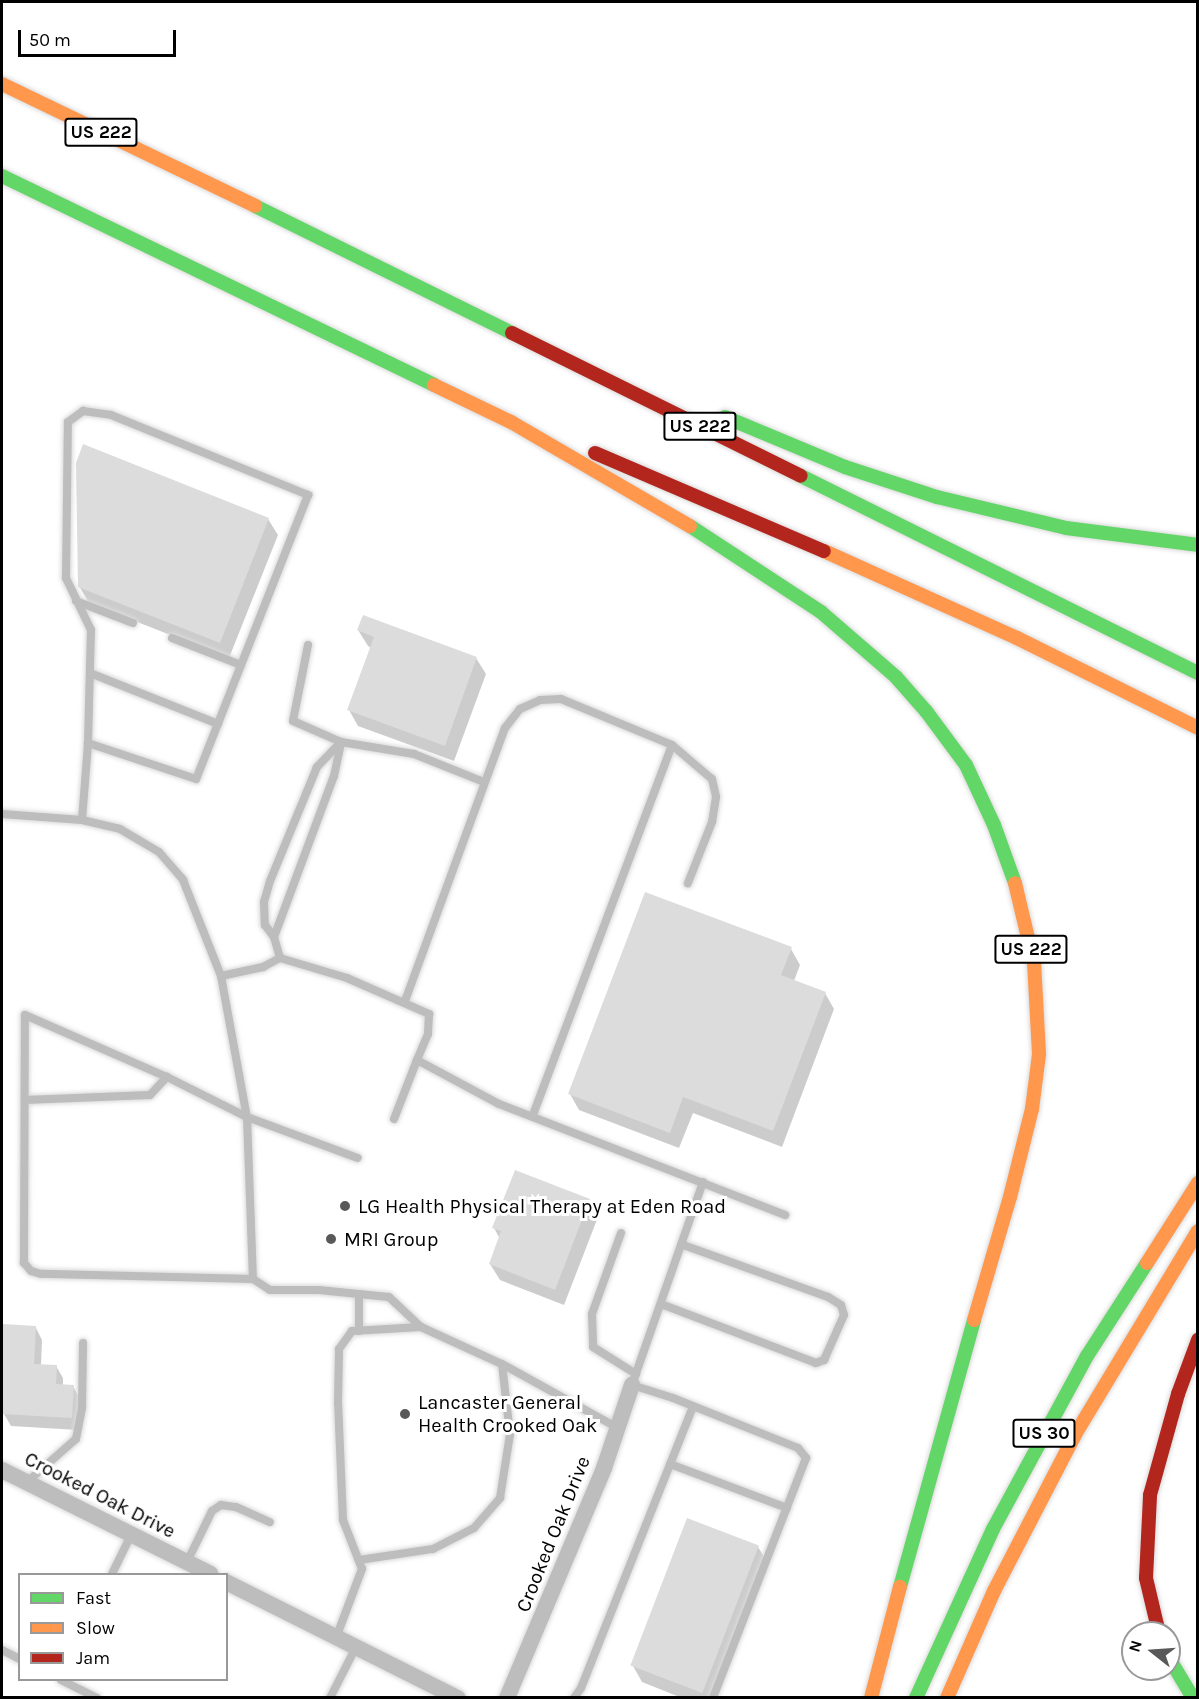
<!DOCTYPE html>
<html>
<head>
<meta charset="utf-8">
<style>
	body { margin:0 }
	#map { position:relative; width:1199px; height:1699px; overflow:hidden; background:#fff; font-family:Karla,sans-serif }
	div>[style] { position:absolute }
	.shadow>* { inset:0; background:#0003 }
	.building>* { inset:0; background:#dcdcdc; transform-origin:0 0 }
	.roads { filter:drop-shadow(0 0 2px #dbdbdb) drop-shadow(0 0 2px #dbdbdb) }
	.lane>* { height:8px; margin:-4px; padding:0 4px; transform-origin:4px; border-radius:4px; background:#bdbdbd }
	.street>* { height:16px; margin:-8px; padding:0 8px; transform-origin:8px; border-radius:8px; background:#bdbdbd }
	.fast>* { height:14px; margin:-7px; padding:0 7px; transform-origin:7px; border-radius:7px; background:#63d668 }
	.slow>* { height:14px; margin:-7px; padding:0 7px; transform-origin:7px; border-radius:7px; background:#ff974d }
	.jam>* { height:14px; margin:-7px; padding:0 7px; transform-origin:7px; border-radius:7px; background:#b3261e }
	.dots>* { width:16px; height:16px; translate:-50% -50%; box-sizing:border-box; border:3px solid #fff; border-radius:50% }
	span { translate:-50% -50%; white-space:nowrap; text-align:center; line-height:1.15; -webkit-text-stroke:6px #fff; paint-order:stroke }
	.shield-label span { padding:2px 4px; background:#fff; border:2px solid; border-radius:4px; -webkit-text-stroke-width:0 }
	.shield-label { font-size:18px; color:#000; font-weight:700 }
	.poi-label { font-size:20px; color:#000 }
	.left { translate:0 -50%; text-align:left }
	.street-label { font-size:20px; color:#000 }
	.frame { position:absolute; inset:0; border:3px solid #000; pointer-events:none }
	.legend { position:absolute; left:18px; top:1573px; width:210px; height:108px; box-sizing:border-box; background:#fff; border:2px solid #999; margin:0; padding:8px 10px; list-style:none; font-size:18px; color:#000 }
	.legend li { display:flex; align-items:center; gap:12px; height:30px }
	.legend b { width:30px; border:2px solid #999 }
	.north { position:absolute; left:1121px; top:1621px; width:60px; height:60px; box-sizing:border-box; background:#fff; border:2px solid #999; border-radius:50%; rotate:287deg; font-size:16px; font-weight:700; line-height:24px; text-align:center; color:#000 }
	.north::after { content:''; display:block; margin:auto; width:21px; height:27px; background:#595959; clip-path:polygon(50% 0,100% 100%,50% 72%,0 100%) }
	.scale { position:absolute; left:18px; top:30px; width:158px; height:27px; box-sizing:border-box; border:3px solid #000; border-top:0; padding-left:8px; font-size:18px; line-height:21px; white-space:nowrap; color:#000; -webkit-text-stroke:4px #fff; paint-order:stroke }
</style>
</head>
<body>
<div id="map">
	<div class="shadow">
		<div style="clip-path:polygon(268px 519px,278px 535px,229px 658px,89px 603px,79px 586px)"></div>
		<div style="clip-path:polygon(358px 630px,476px 658px,486px 674px,454px 761px,358px 726px,349px 710px,371px 648px,368px 646px)"></div>
		<div style="clip-path:polygon(791px 949px,800px 965px,794px 981px,825px 993px,834px 1009px,782px 1147px,693px 1113px,679px 1148px,579px 1110px,570px 1094px)"></div>
		<div style="clip-path:polygon(589px 1200px,598px 1217px,564px 1305px,500px 1280px,490px 1264px,500px 1239px,494px 1228px)"></div>
		<div style="clip-path:polygon(36px 1328px,42px 1340px,41px 1366px,56px 1366px,63px 1378px,63px 1386px,73px 1386px,80px 1399px,78px 1430px,11px 1426px,4px 1414px,2px 1355px)"></div>
		<div style="clip-path:polygon(758px 1547px,768px 1563px,716px 1698px,682px 1698px,642px 1682px,633px 1666px)"></div>
	</div>
	<div class="building">
		<div style="clip-path:polygon(83px 444px,269px 518px,220px 643px,78px 587px,76px 463px)"></div>
		<div style="clip-path:polygon(363px 615px,477px 657px,445px 746px,347px 710px,374px 637px,357px 630px)"></div>
		<div style="clip-path:polygon(645px 892px,792px 947px,781px 975px,826px 992px,773px 1131px,683px 1097px,670px 1133px,568px 1094px)"></div>
		<div style="clip-path:polygon(515px 1170px,590px 1199px,555px 1290px,489px 1264px,501px 1231px,492px 1228px)"></div>
		<div style="clip-path:polygon(3px 1324px,36px 1326px,34px 1364px,57px 1365px,56px 1384px,74px 1385px,72px 1418px,2px 1414px)"></div>
		<div style="left:687px;top:1518px;width:77px;height:158px;rotate:21deg"></div>
	</div>
	<div class="roads">
		<div class="lane">
			<div style="left:76px;top:601px;width:61px;rotate:21.1deg"></div>
			<div style="left:172px;top:638px;width:74px;rotate:21.4deg"></div>
			<div style="left:308px;top:645px;width:77px;rotate:101.2deg"></div>
			<div style="left:293px;top:721px;width:52px;rotate:23.6deg"></div>
			<div style="left:341px;top:742px;width:74px;rotate:9.3deg"></div>
			<div style="left:414px;top:754px;width:75px;rotate:21.8deg"></div>
			<div style="left:90px;top:673px;width:138px;rotate:21.7deg"></div>
			<div style="left:672px;top:745px;width:52px;rotate:40.4deg"></div>
			<div style="left:712px;top:779px;width:18px;rotate:77deg"></div>
			<div style="left:716px;top:797px;width:25px;rotate:99deg"></div>
			<div style="left:712px;top:822px;width:66px;rotate:111.5deg"></div>
			<div style="left:2px;top:814px;width:80px;rotate:4.3deg"></div>
			<div style="left:82px;top:820px;width:39px;rotate:13deg"></div>
			<div style="left:120px;top:829px;width:45px;rotate:30.5deg"></div>
			<div style="left:159px;top:852px;width:37px;rotate:49deg"></div>
			<div style="left:183px;top:880px;width:103px;rotate:68.4deg"></div>
			<div style="left:221px;top:976px;width:143px;rotate:79.6deg"></div>
			<div style="left:247px;top:1117px;width:162px;rotate:87.9deg"></div>
			<div style="left:253px;top:1279px;width:212px;rotate:-178.6deg"></div>
			<div style="left:41px;top:1274px;width:10px;rotate:-163deg"></div>
			<div style="left:31px;top:1271px;width:11px;rotate:-131deg"></div>
			<div style="left:24px;top:1263px;width:248px;rotate:-89.8deg"></div>
			<div style="left:25px;top:1015px;width:155px;rotate:23.6deg"></div>
			<div style="left:167px;top:1077px;width:89px;rotate:26.6deg"></div>
			<div style="left:247px;top:1117px;width:118px;rotate:20.3deg"></div>
			<div style="left:82px;top:820px;width:77px;rotate:-85.5deg"></div>
			<div style="left:88px;top:743px;width:113px;rotate:-88.5deg"></div>
			<div style="left:91px;top:630px;width:58px;rotate:-115.7deg"></div>
			<div style="left:66px;top:578px;width:156px;rotate:-89.3deg"></div>
			<div style="left:68px;top:422px;width:19px;rotate:-36deg"></div>
			<div style="left:83px;top:411px;width:28px;rotate:8deg"></div>
			<div style="left:111px;top:415px;width:213px;rotate:22.1deg"></div>
			<div style="left:308px;top:495px;width:305px;rotate:111.5deg"></div>
			<div style="left:196px;top:779px;width:114px;rotate:-161.6deg"></div>
			<div style="left:274px;top:937px;width:172px;rotate:-69.6deg"></div>
			<div style="left:334px;top:776px;width:35px;rotate:-78deg"></div>
			<div style="left:341px;top:742px;width:35px;rotate:134deg"></div>
			<div style="left:317px;top:767px;width:123px;rotate:112.4deg"></div>
			<div style="left:270px;top:881px;width:22px;rotate:106deg"></div>
			<div style="left:264px;top:902px;width:23px;rotate:88deg"></div>
			<div style="left:265px;top:925px;width:15px;rotate:53deg"></div>
			<div style="left:274px;top:937px;width:22px;rotate:74deg"></div>
			<div style="left:280px;top:958px;width:70px;rotate:16.6deg"></div>
			<div style="left:347px;top:978px;width:90px;rotate:23.7deg"></div>
			<div style="left:429px;top:1014px;width:20px;rotate:93deg"></div>
			<div style="left:428px;top:1034px;width:28px;rotate:113deg"></div>
			<div style="left:417px;top:1060px;width:93px;rotate:28.2deg"></div>
			<div style="left:499px;top:1104px;width:307px;rotate:21.2deg"></div>
			<div style="left:221px;top:976px;width:43px;rotate:-12.1deg"></div>
			<div style="left:263px;top:967px;width:19px;rotate:-28deg"></div>
			<div style="left:405px;top:1001px;width:291px;rotate:-69.9deg"></div>
			<div style="left:505px;top:728px;width:24px;rotate:-52deg"></div>
			<div style="left:520px;top:709px;width:22px;rotate:-24deg"></div>
			<div style="left:540px;top:700px;width:21px;rotate:-3deg"></div>
			<div style="left:561px;top:699px;width:120px;rotate:22.5deg"></div>
			<div style="left:672px;top:745px;width:397px;rotate:110.6deg"></div>
			<div style="left:25px;top:1100px;width:125px;rotate:-2.3deg"></div>
			<div style="left:150px;top:1095px;width:25px;rotate:-47deg"></div>
			<div style="left:394px;top:1119px;width:63px;rotate:-68.7deg"></div>
			<div style="left:703px;top:1182px;width:215px;rotate:109.3deg"></div>
			<div style="left:632px;top:1385px;width:43px;rotate:17.6deg"></div>
			<div style="left:673px;top:1398px;width:135px;rotate:21.8deg"></div>
			<div style="left:798px;top:1448px;width:13px;rotate:51deg"></div>
			<div style="left:806px;top:1458px;width:257px;rotate:111.2deg"></div>
			<div style="left:621px;top:1233px;width:86px;rotate:109.7deg"></div>
			<div style="left:592px;top:1314px;width:33px;rotate:88deg"></div>
			<div style="left:593px;top:1347px;width:51px;rotate:32.1deg"></div>
			<div style="left:253px;top:1279px;width:20px;rotate:33deg"></div>
			<div style="left:270px;top:1290px;width:49px"></div>
			<div style="left:319px;top:1290px;width:70px;rotate:5.7deg"></div>
			<div style="left:389px;top:1297px;width:44px;rotate:43.2deg"></div>
			<div style="left:421px;top:1327px;width:89px;rotate:24.6deg"></div>
			<div style="left:502px;top:1364px;width:132px;rotate:28.9deg"></div>
			<div style="left:661px;top:1304px;width:166px;rotate:20.8deg"></div>
			<div style="left:816px;top:1363px;width:9px;rotate:-21deg"></div>
			<div style="left:824px;top:1360px;width:49px;rotate:-66deg"></div>
			<div style="left:844px;top:1315px;width:10px;rotate:-107deg"></div>
			<div style="left:841px;top:1305px;width:15px;rotate:-148deg"></div>
			<div style="left:828px;top:1297px;width:156px;rotate:-160.2deg"></div>
			<div style="left:359px;top:1331px;width:37px;rotate:-90deg"></div>
			<div style="left:670px;top:1464px;width:125px;rotate:20.6deg"></div>
			<div style="left:27px;top:1482px;width:65px;rotate:-41.3deg"></div>
			<div style="left:76px;top:1439px;width:32px;rotate:-79deg"></div>
			<div style="left:82px;top:1408px;width:65px;rotate:-89.1deg"></div>
			<div style="left:359px;top:1560px;width:75px;rotate:-8.5deg"></div>
			<div style="left:433px;top:1549px;width:46px;rotate:-27.1deg"></div>
			<div style="left:474px;top:1528px;width:40px;rotate:-49deg"></div>
			<div style="left:500px;top:1498px;width:65px;rotate:-81.1deg"></div>
			<div style="left:510px;top:1434px;width:70px;rotate:-96.5deg"></div>
			<div style="left:187px;top:1562px;width:57px;rotate:-63.9deg"></div>
			<div style="left:212px;top:1511px;width:11px;rotate:-34deg"></div>
			<div style="left:221px;top:1505px;width:15px;rotate:8deg"></div>
			<div style="left:236px;top:1507px;width:37px;rotate:24deg"></div>
			<div style="left:112px;top:1574px;width:43px;rotate:-64deg"></div>
			<div style="left:336px;top:1638px;width:74px;rotate:-69.4deg"></div>
			<div style="left:362px;top:1569px;width:53px;rotate:-111.2deg"></div>
			<div style="left:343px;top:1520px;width:117px;rotate:-92.4deg"></div>
			<div style="left:338px;top:1403px;width:54px;rotate:-88.9deg"></div>
			<div style="left:339px;top:1349px;width:22px;rotate:-54deg"></div>
			<div style="left:352px;top:1331px;width:69px;rotate:-3.3deg"></div>
			<div style="left:2px;top:1650px;width:20px;rotate:27deg"></div>
			<div style="left:61px;top:1680px;width:40px;rotate:26.6deg"></div>
			<div style="left:330px;top:1698px;width:57px;rotate:-63deg"></div>
			<div style="left:574px;top:1698px;width:12px;rotate:-55deg"></div>
			<div style="left:581px;top:1688px;width:303px;rotate:-68.3deg"></div>
		</div>
		<div class="street">
			<div style="left:2px;top:1470px;width:233px;rotate:26.5deg"></div>
			<div style="left:226px;top:1582px;width:259px;rotate:26.6deg"></div>
			<div style="left:507px;top:1698px;width:250px;rotate:-67.1deg"></div>
			<div style="left:604px;top:1468px;width:88px;rotate:-71.4deg"></div>
		</div>
		<div class="fast">
			<div style="left:2px;top:176px;width:480px;rotate:25.8deg"></div>
			<div style="left:255px;top:206px;width:287px;rotate:26.3deg"></div>
			<div style="left:725px;top:417px;width:130px;rotate:22.6deg"></div>
			<div style="left:845px;top:467px;width:97px;rotate:18.1deg"></div>
			<div style="left:937px;top:497px;width:133px;rotate:13.5deg"></div>
			<div style="left:1066px;top:528px;width:133px;rotate:7.3deg"></div>
			<div style="left:801px;top:476px;width:443px;rotate:26.4deg"></div>
			<div style="left:690px;top:526px;width:157px;rotate:33.3deg"></div>
			<div style="left:821px;top:612px;width:99px;rotate:40.9deg"></div>
			<div style="left:896px;top:677px;width:45px;rotate:48.6deg"></div>
			<div style="left:926px;top:711px;width:67px;rotate:53.5deg"></div>
			<div style="left:966px;top:765px;width:66px;rotate:65deg"></div>
			<div style="left:994px;top:825px;width:62px;rotate:70.1deg"></div>
			<div style="left:900px;top:1587px;width:277px;rotate:-74.5deg"></div>
			<div style="left:1169px;top:1658px;width:47px;rotate:59deg"></div>
			<div style="left:916px;top:1698px;width:186px;rotate:-65.5deg"></div>
			<div style="left:993px;top:1529px;width:197px;rotate:-61.5deg"></div>
			<div style="left:1087px;top:1356px;width:111px;rotate:-57.2deg"></div>
		</div>
		<div class="slow">
			<div style="left:2px;top:84px;width:281px;rotate:25.7deg"></div>
			<div style="left:434px;top:385px;width:85px;rotate:25.7deg"></div>
			<div style="left:511px;top:422px;width:207px;rotate:30.2deg"></div>
			<div style="left:824px;top:551px;width:212px;rotate:24.3deg"></div>
			<div style="left:1017px;top:638px;width:202px;rotate:26.4deg"></div>
			<div style="left:1147px;top:1263px;width:95px;rotate:-57.5deg"></div>
			<div style="left:974px;top:1320px;width:128px;rotate:-73.7deg"></div>
			<div style="left:1010px;top:1197px;width:91px;rotate:-76deg"></div>
			<div style="left:1032px;top:1109px;width:55px;rotate:-82.7deg"></div>
			<div style="left:1039px;top:1054px;width:91px;rotate:-93.1deg"></div>
			<div style="left:1034px;top:963px;width:82px;rotate:-103.4deg"></div>
			<div style="left:871px;top:1698px;width:115px;rotate:-75.4deg"></div>
			<div style="left:947px;top:1698px;width:117px;rotate:-66.3deg"></div>
			<div style="left:994px;top:1591px;width:178px;rotate:-62.6deg"></div>
			<div style="left:1076px;top:1433px;width:236px;rotate:-58.9deg"></div>
		</div>
		<div class="jam">
			<div style="left:512px;top:333px;width:322px;rotate:26.3deg"></div>
			<div style="left:595px;top:453px;width:249px;rotate:23.2deg"></div>
			<div style="left:1159px;top:1633px;width:57px;rotate:-103.3deg"></div>
			<div style="left:1146px;top:1578px;width:83px;rotate:-87.2deg"></div>
			<div style="left:1150px;top:1495px;width:105px;rotate:-74.5deg"></div>
			<div style="left:1178px;top:1394px;width:58px;rotate:-69.7deg"></div>
		</div>
	</div>
	<div class="dots">
		<div style="left:345px;top:1206px;background:#595959"></div>
		<div style="left:331px;top:1239px;background:#595959"></div>
		<div style="left:405px;top:1414px;background:#595959"></div>
	</div>
	<div class="shield-label">
		<span style="left:101px;top:132px">US 222</span>
		<span style="left:700px;top:426px">US 222</span>
		<span style="left:1031px;top:949px">US 222</span>
		<span style="left:1044px;top:1433px">US 30</span>
	</div>
	<div class="poi-label">
		<span class="left" style="left:358px;top:1206px">LG Health Physical Therapy at Eden Road</span>
		<span class="left" style="left:344px;top:1239px">MRI Group</span>
		<span class="left" style="left:418px;top:1414px">Lancaster General<br>Health Crooked Oak</span>
	</div>
	<div class="street-label">
		<span style="left:100px;top:1495px;rotate:27deg">Crooked Oak Drive</span>
		<span style="left:553px;top:1534px;rotate:-68deg">Crooked Oak Drive</span>
	</div>
	<div class="frame"></div>
	<ul class="legend">
	<li><b style="height:8px;background:#63d668"></b>Fast</li>
	<li><b style="height:8px;background:#ff974d"></b>Slow</li>
	<li><b style="height:8px;background:#b3261e"></b>Jam</li>
	</ul>
	<div class="north">N</div>
	<div class="scale">50 m</div>
</div>
</body>
</html>
